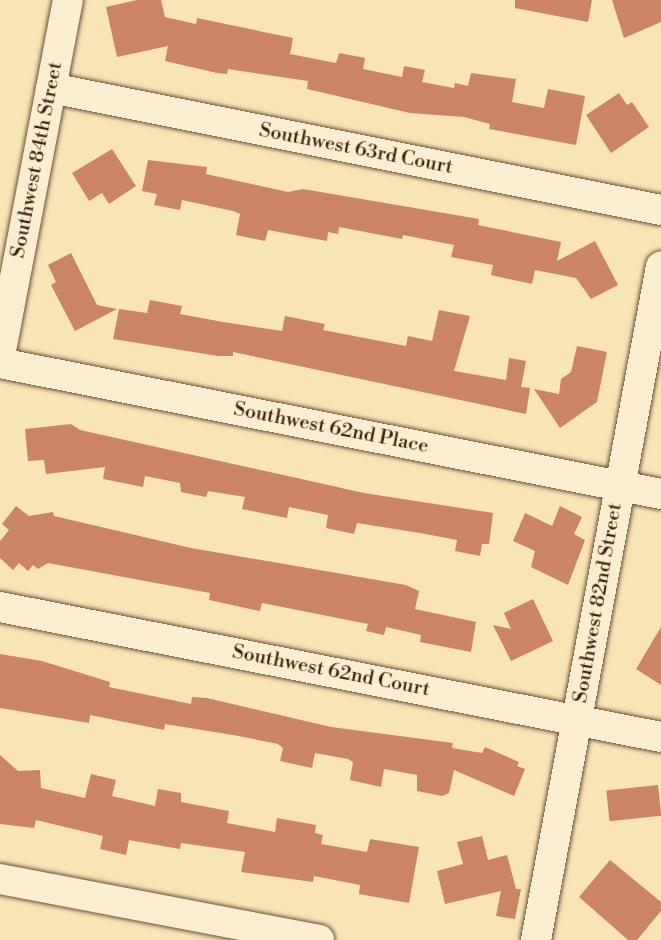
<!DOCTYPE html>
<html>
<head>
<meta charset="utf-8">
<style>
	body { margin:0 }
	#map { position:relative; width:661px; height:940px; overflow:hidden; background:#f9e4b5; font-family:"Libre Bodoni",serif }
	div>[style] { position:absolute }
	.building>* { inset:0; background:#cc8563; transform-origin:0 0 }
	.roads { filter:drop-shadow(0 0 2px #6c503a) drop-shadow(0 0 2px #6c503a) }
	.minor>* { height:30px; margin:-15px; padding:0 15px; transform-origin:15px; border-radius:15px; background:#fbedcf }
	span { translate:-50% -50%; white-space:nowrap; text-align:center; line-height:1.15; -webkit-text-stroke:4.5px #fbedcf; paint-order:stroke }
	.street-label { font-size:20px; color:#3d1f11 }
</style>
</head>
<body>
<div id="map">
	<div class="building">
		<div style="clip-path:polygon(137px 0,161px 0,165px 17px,196px 24px,197px 18px,293px 38px,290px 54px,336px 63px,339px 53px,365px 58px,363px 69px,402px 77px,404px 66px,425px 70px,422px 82px,454px 88px,455px 83px,468px 86px,471px 73px,516px 79px,512px 102px,544px 108px,548px 89px,585px 96px,576px 145px,489px 129px,490px 124px,464px 117px,410px 113px,307px 89px,308px 81px,228px 69px,227px 74px,217px 73px,165px 61px,168px 46px,117px 57px,106px 7px)"></div>
		<div style="clip-path:polygon(515px 0,592px 0,588px 22px,515px 8px)"></div>
		<div style="clip-path:polygon(612px 0,661px 0,661px 22px,624px 38px)"></div>
		<div style="clip-path:polygon(619px 93px,627px 105px,632px 102px,649px 127px,611px 153px,586px 115px)"></div>
		<div style="clip-path:polygon(112px 149px,136px 186px,109px 204px,102px 193px,89px 201px,72px 173px)"></div>
		<div style="clip-path:polygon(148px 160px,207px 167px,206px 174px,288px 192px,303px 189px,479px 219px,478px 225px,561px 242px,557px 261px,595px 241px,618px 285px,591px 299px,576px 278px,535px 270px,532px 284px,491px 275px,493px 265px,451px 257px,454px 245px,403px 235px,402px 239px,339px 227px,338px 234px,328px 232px,327px 241px,268px 230px,265px 241px,236px 235px,240px 214px,233px 211px,182px 200px,180px 210px,154px 205px,157px 194px,142px 191px)"></div>
		<div style="clip-path:polygon(71px 253px,97px 305px,117px 309px,75px 331px,51px 285px,56px 282px,48px 265px)"></div>
		<div style="clip-path:polygon(150px 300px,182px 306px,180px 314px,223px 322px,282px 331px,285px 316px,325px 324px,323px 330px,406px 346px,408px 336px,432px 341px,439px 310px,470px 316px,454px 371px,506px 380px,509px 358px,526px 361px,521px 387px,530px 388px,526px 414px,233px 352px,233px 356px,218px 356px,113px 339px,119px 309px,147px 313px)"></div>
		<div style="clip-path:polygon(577px 346px,607px 352px,597px 402px,560px 428px,534px 389px,559px 394px,561px 379px,571px 372px)"></div>
		<div style="clip-path:polygon(71px 424px,80px 430px,364px 493px,493px 513px,489px 544px,482px 544px,480px 556px,455px 551px,457px 540px,420px 533px,357px 523px,354px 534px,326px 528px,328px 515px,289px 507px,287px 518px,242px 509px,245px 497px,208px 491px,206px 497px,181px 492px,180px 483px,145px 476px,143px 487px,103px 479px,105px 467px,46px 474px,44px 460px,28px 461px,25px 429px)"></div>
		<div style="clip-path:polygon(16px 506px,29px 516px,53px 512px,54px 516px,191px 548px,406px 585px,419px 591px,415px 609px,476px 622px,471px 652px,420px 642px,421px 635px,386px 627px,384px 635px,366px 631px,368px 624px,262px 603px,260px 611px,209px 600px,210px 593px,48px 563px,38px 569px,33px 565px,28px 571px,19px 563px,13px 570px,0 558px,0 541px,9px 530px,2px 524px)"></div>
		<div style="clip-path:polygon(560px 506px,582px 517px,574px 534px,585px 540px,568px 585px,531px 567px,535px 551px,513px 541px,525px 513px,552px 526px)"></div>
		<div style="clip-path:polygon(533px 599px,553px 641px,511px 661px,493px 625px,511px 629px,504px 613px)"></div>
		<div style="clip-path:polygon(661px 627px,661px 685px,636px 669px)"></div>
		<div style="clip-path:polygon(0 654px,42px 661px,110px 682px,109px 687px,191px 704px,192px 697px,207px 698px,331px 727px,453px 743px,452px 748px,482px 753px,485px 747px,519px 762px,517px 766px,525px 769px,514px 796px,454px 770px,449px 793px,442px 796px,417px 791px,417px 775px,384px 769px,381px 787px,350px 780px,353px 762px,348px 759px,315px 753px,312px 768px,280px 761px,283px 748px,278px 744px,233px 735px,165px 724px,164px 730px,90px 715px,89px 723px,0 708px)"></div>
		<div style="clip-path:polygon(0 755px,18px 771px,40px 770px,41px 788px,85px 798px,91px 774px,116px 780px,112px 796px,155px 806px,158px 789px,181px 793px,181px 802px,229px 811px,227px 823px,275px 832px,277px 818px,316px 825px,315px 833px,323px 835px,321px 844px,367px 852px,370px 839px,419px 847px,409px 903px,359px 894px,360px 885px,314px 876px,313px 882px,241px 872px,245px 852px,181px 843px,180px 849px,129px 840px,126px 855px,100px 849px,103px 836px,36px 820px,34px 828px,0 824px)"></div>
		<div style="left:658px;top:785px;width:31px;height:52px;rotate:84deg"></div>
		<div style="clip-path:polygon(482px 836px,488px 860px,507px 855px,516px 889px,521px 889px,515px 919px,496px 916px,501px 891px,445px 904px,437px 871px,463px 864px,457px 842px)"></div>
		<div style="clip-path:polygon(610px 860px,661px 902px,661px 911px,637px 940px,628px 940px,579px 897px)"></div>
	</div>
	<div class="roads">
		<div class="minor">
			<div style="left:51px;top:88px;width:622px;rotate:11.31deg"></div>
			<div style="left:0;top:356px;width:362px;rotate:-79.2deg"></div>
			<div style="left:0;top:363px;width:674px;rotate:11.21deg"></div>
			<div style="left:0;top:607px;width:674px;rotate:11.13deg"></div>
			<div style="left:0;top:879px;width:325px;rotate:10.8deg"></div>
			<div style="left:536px;top:940px;width:685px;rotate:-79.49deg"></div>
		</div>
	</div>
	<div class="street-label">
		<span style="left:356px;top:149px;rotate:11deg">Southwest 63rd Court</span>
		<span style="left:37px;top:160px;rotate:-79deg">Southwest 84th Street</span>
		<span style="left:331px;top:428px;rotate:11deg">Southwest 62nd Place</span>
		<span style="left:598px;top:603px;rotate:-80deg">Southwest 82nd Street</span>
		<span style="left:331px;top:671px;rotate:11deg">Southwest 62nd Court</span>
	</div>
</div>
</body>
</html>
